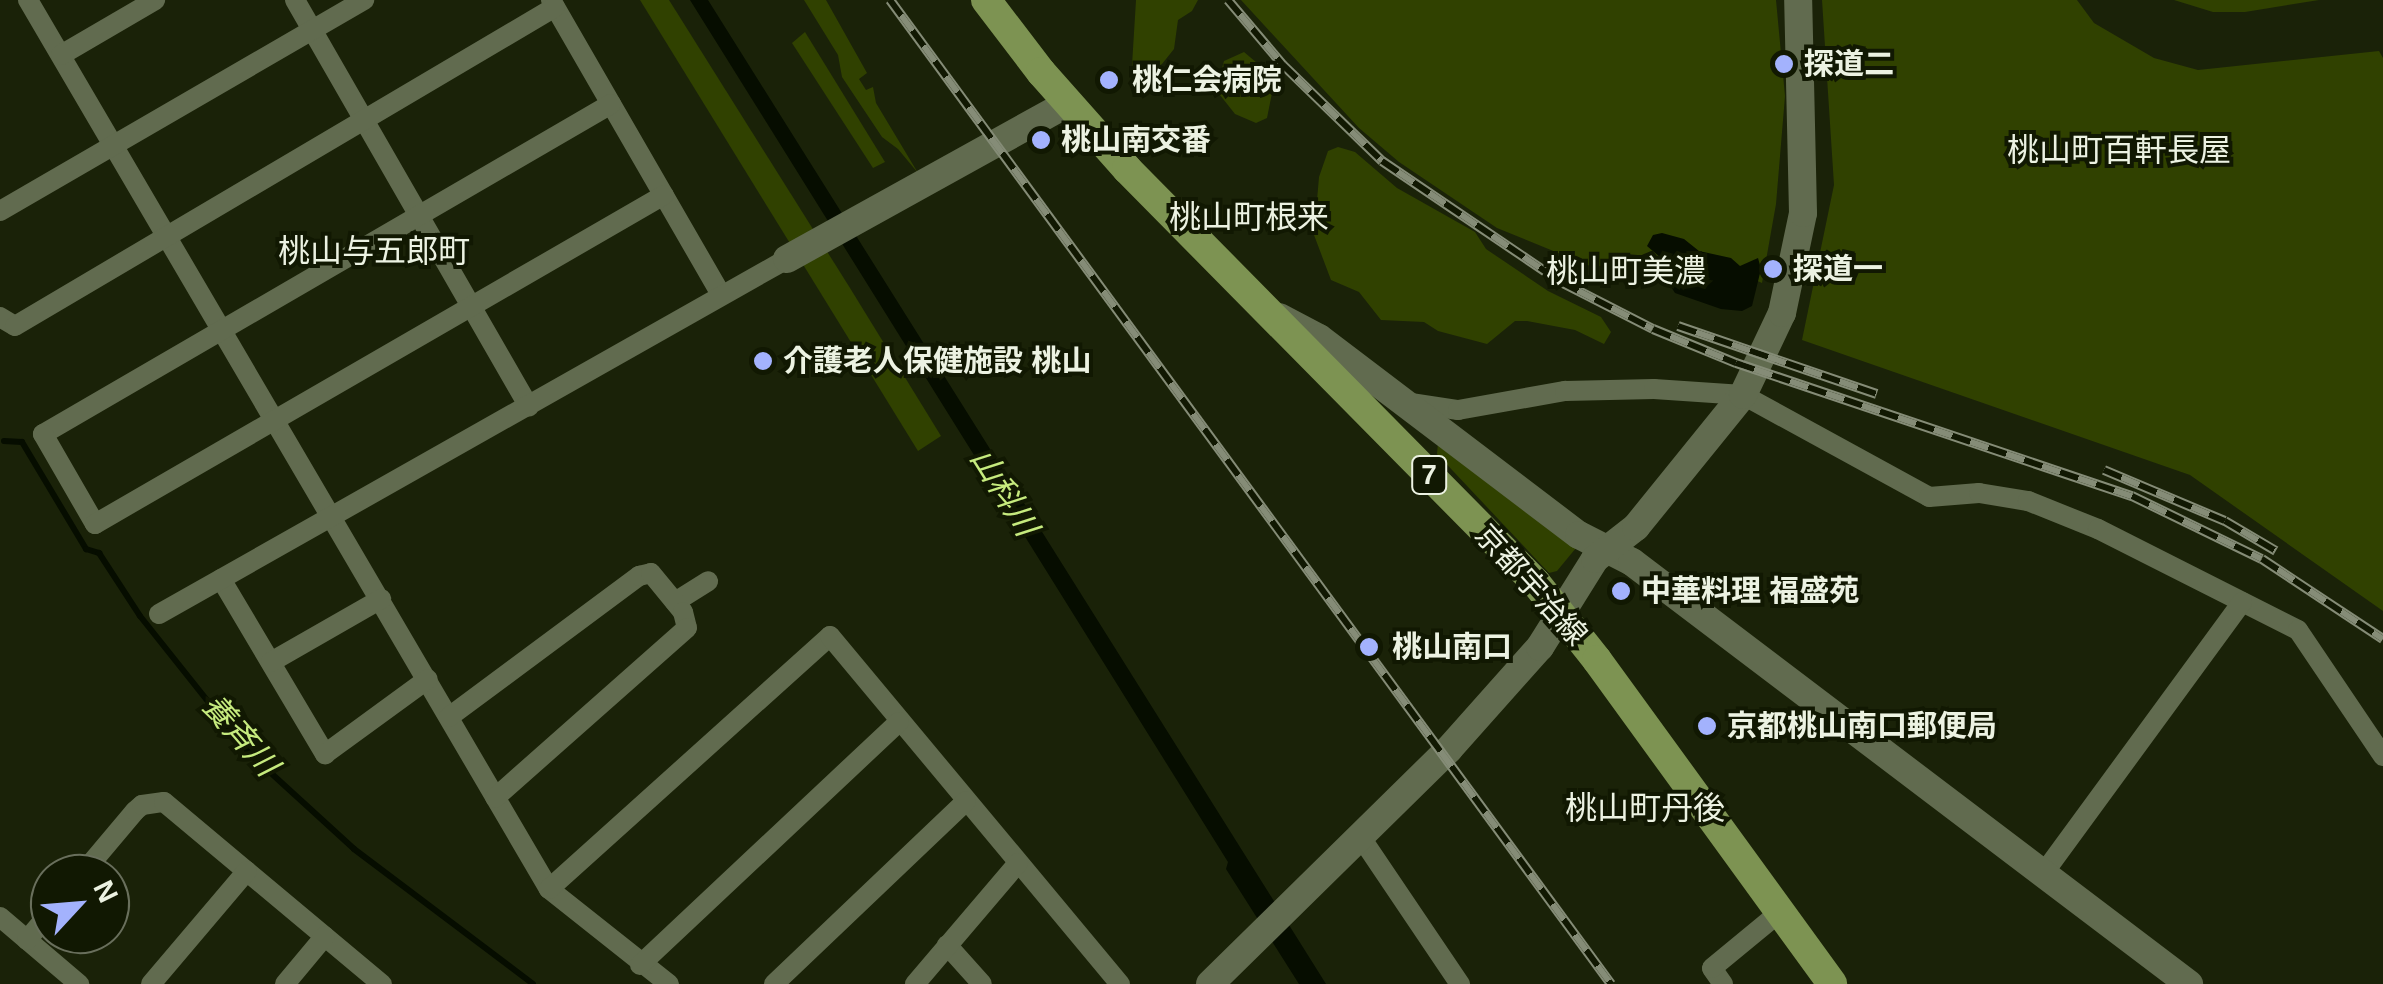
<!DOCTYPE html>
<html>
<head>
<meta charset="utf-8">
<style>
	body { margin:0 }
	#map { position:relative; width:2383px; height:984px; overflow:hidden; background:#1a2208; font-family:Helvetica,"Noto Sans JP",sans-serif }
	div>[style] { position:absolute }
	.green>* { inset:0; background:#304100 }
	.water>* { inset:0; background:#060d00 }
	.stream>* { height:6px; margin:-3px; padding:0 3px; transform-origin:3px; border-radius:3px; background:#060d00 }
	.street>* { height:20px; margin:-10px; padding:0 10px; transform-origin:10px; border-radius:10px; background:#616b4f }
	.secondary>* { height:28px; margin:-14px; padding:0 14px; transform-origin:14px; border-radius:14px; background:#616b4f }
	.primary>* { height:30px; margin:-15px; padding:0 15px; transform-origin:15px; border-radius:15px; background:#7d9352 }
	.rail>* { height:10px; margin-top:-5px; transform-origin:0; background:repeating-linear-gradient(90deg,#111802 0 19px,#858c77 0 38px); box-sizing:border-box; border-block:2px solid #858c77 }
	.dots>* { width:28px; height:28px; translate:-50% -50%; box-sizing:border-box; border:5px solid #111802; border-radius:50% }
	span { translate:-50% -50%; white-space:nowrap; text-align:center; line-height:1.15; -webkit-text-stroke:8px #111802; paint-order:stroke }
	.shield-label span { padding:2px 8px; background:#111802; border:2px solid; border-radius:8px; -webkit-text-stroke-width:0 }
	.shield-label { font-size:28px; color:#ecf2e2; font-weight:700 }
	.poi-label { font-size:30px; color:#ecf2e2; font-weight:700 }
	.left { translate:0 -50%; text-align:left }
	.street-label { font-size:30px; color:#ecf2e2 }
	.neighbourhood-label { font-size:32px; color:#ecf2e2 }
	.water-label { font-size:32px; color:#c6eb7e; font-style:italic }
	.north { position:absolute; left:30px; top:854px; width:100px; height:100px; box-sizing:border-box; background:#111802; border:2px solid #696f5c; border-radius:50%; rotate:64deg; font-size:28px; font-weight:700; line-height:40px; text-align:center; color:#ecf2e2 }
	.north::after { content:''; display:block; margin:auto; width:35px; height:45px; background:#a3b2fd; clip-path:polygon(50% 0,100% 100%,50% 72%,0 100%) }
</style>
</head>
<body>
<div id="map">
	<div class="green">
		<div style="clip-path:polygon(640px 0,669px 0,850px 288px,941px 436px,918px 451px)"></div>
		<div style="clip-path:polygon(804px 0,826px 0,867px 73px,859px 79px,866px 90px,873px 87px,876px 103px,918px 173px,898px 149px,882px 137px,842px 77px,838px 55px)"></div>
		<div style="clip-path:polygon(1136px 0,1198px 0,1192px 11px,1178px 20px,1174px 49px,1162px 64px,1139px 77px,1132px 65px)"></div>
		<div style="clip-path:polygon(1241px 0,1776px 0,1785px 96px,1776px 204px,1762px 283px,1722px 265px,1629px 254px,1595px 268px,1497px 228px,1399px 162px,1359px 128px)"></div>
		<div style="clip-path:polygon(1822px 0,2077px 0,2094px 23px,2154px 58px,2198px 70px,2379px 51px,2383px 58px,2383px 611px,2190px 475px,1802px 340px,1834px 185px)"></div>
		<div style="clip-path:polygon(2174px 0,2319px 0,2245px 12px,2213px 12px)"></div>
		<div style="clip-path:polygon(805px 32px,885px 162px,873px 168px,792px 43px)"></div>
		<div style="clip-path:polygon(1244px 52px,1263px 68px,1272px 93px,1267px 118px,1256px 123px,1235px 114px,1216px 90px,1224px 61px)"></div>
		<div style="clip-path:polygon(1338px 147px,1355px 152px,1397px 188px,1475px 232px,1486px 249px,1548px 291px,1601px 317px,1611px 332px,1604px 344px,1575px 330px,1527px 321px,1515px 321px,1487px 344px,1438px 331px,1424px 322px,1381px 320px,1359px 292px,1331px 280px,1314px 235px,1319px 177px,1328px 151px)"></div>
		<div style="clip-path:polygon(1438px 443px,1576px 548px,1557px 571px,1549px 573px,1437px 454px)"></div>
	</div>
	<div class="water">
		<div style="clip-path:polygon(690px 0,708px 0,1326px 984px,1299px 984px,1226px 869px,1228px 862px)"></div>
		<div style="clip-path:polygon(1662px 233px,1684px 239px,1699px 251px,1731px 258px,1740px 266px,1758px 258px,1761px 269px,1752px 306px,1742px 311px,1721px 309px,1675px 293px,1668px 282px,1668px 264px,1647px 246px,1653px 235px)"></div>
	</div>
	<div class="stream">
		<div style="left:4px;top:441px;width:18px;rotate:3deg"></div>
		<div style="left:22px;top:442px;width:125px;rotate:59.1deg"></div>
		<div style="left:86px;top:549px;width:14px;rotate:17deg"></div>
		<div style="left:99px;top:553px;width:75px;rotate:56.9deg"></div>
		<div style="left:140px;top:616px;width:175px;rotate:51.5deg"></div>
		<div style="left:249px;top:753px;width:142px;rotate:42.4deg"></div>
		<div style="left:354px;top:849px;width:224px;rotate:37deg"></div>
	</div>
	<div class="street">
		<div style="left:28px;top:0;width:1030px;rotate:59.63deg"></div>
		<div style="left:549px;top:889px;width:153px;rotate:38.4deg"></div>
		<div style="left:295px;top:0;width:469px;rotate:60.1deg"></div>
		<div style="left:551px;top:0;width:340px;rotate:60deg"></div>
		<div style="left:61px;top:55px;width:109px;rotate:-30.3deg"></div>
		<div style="left:611px;top:104px;width:657px;rotate:149.84deg"></div>
		<div style="left:43px;top:434px;width:104px;rotate:60deg"></div>
		<div style="left:95px;top:524px;width:657px;rotate:-30.04deg"></div>
		<div style="left:0;top:211px;width:421px;rotate:-30.1deg"></div>
		<div style="left:0;top:317px;width:17px;rotate:31deg"></div>
		<div style="left:15px;top:326px;width:627px;rotate:-30.57deg"></div>
		<div style="left:1404px;top:402px;width:55px;rotate:8.4deg"></div>
		<div style="left:1458px;top:410px;width:109px;rotate:-10.1deg"></div>
		<div style="left:1565px;top:391px;width:89px;rotate:-1.3deg"></div>
		<div style="left:1654px;top:389px;width:89px;rotate:3.9deg"></div>
		<div style="left:1743px;top:395px;width:212px;rotate:28.7deg"></div>
		<div style="left:1929px;top:497px;width:50px;rotate:-4.6deg"></div>
		<div style="left:1979px;top:493px;width:50px;rotate:9.3deg"></div>
		<div style="left:2028px;top:501px;width:75px;rotate:21.8deg"></div>
		<div style="left:2098px;top:529px;width:224px;rotate:26.8deg"></div>
		<div style="left:2298px;top:630px;width:152px;rotate:56deg"></div>
		<div style="left:221px;top:579px;width:204px;rotate:59.3deg"></div>
		<div style="left:325px;top:754px;width:127px;rotate:-36.1deg"></div>
		<div style="left:675px;top:602px;width:39px;rotate:-32deg"></div>
		<div style="left:159px;top:614px;width:721px;rotate:-29.48deg"></div>
		<div style="left:271px;top:662px;width:127px;rotate:-29.8deg"></div>
		<div style="left:449px;top:717px;width:237px;rotate:-36.6deg"></div>
		<div style="left:639px;top:576px;width:12px;rotate:-14deg"></div>
		<div style="left:651px;top:573px;width:50px;rotate:50.6deg"></div>
		<div style="left:683px;top:612px;width:16px;rotate:76deg"></div>
		<div style="left:687px;top:628px;width:256px;rotate:138.5deg"></div>
		<div style="left:1360px;top:836px;width:179px;rotate:56deg"></div>
		<div style="left:82px;top:874px;width:82px;rotate:-49.9deg"></div>
		<div style="left:135px;top:811px;width:9px;rotate:-41deg"></div>
		<div style="left:142px;top:805px;width:22px;rotate:-8deg"></div>
		<div style="left:164px;top:802px;width:284px;rotate:39.9deg"></div>
		<div style="left:2043px;top:874px;width:337px;rotate:-53.8deg"></div>
		<div style="left:549px;top:889px;width:378px;rotate:-42deg"></div>
		<div style="left:830px;top:636px;width:453px;rotate:50.2deg"></div>
		<div style="left:0;top:917px;width:104px;rotate:40.3deg"></div>
		<div style="left:27px;top:940px;width:35px;rotate:-50deg"></div>
		<div style="left:947px;top:945px;width:52px;rotate:48.1deg"></div>
		<div style="left:640px;top:965px;width:355px;rotate:-43.2deg"></div>
		<div style="left:151px;top:984px;width:148px;rotate:-49.7deg"></div>
		<div style="left:285px;top:984px;width:62px;rotate:-50.2deg"></div>
		<div style="left:774px;top:984px;width:265px;rotate:-43.6deg"></div>
		<div style="left:915px;top:984px;width:159px;rotate:-49.6deg"></div>
		<div style="left:1723px;top:984px;width:19px;rotate:-125deg"></div>
		<div style="left:1712px;top:968px;width:88px;rotate:-39.5deg"></div>
	</div>
	<div class="secondary">
		<div style="left:787px;top:259px;width:321px;rotate:-29deg"></div>
		<div style="left:1279px;top:317px;width:45px;rotate:27.7deg"></div>
		<div style="left:1319px;top:338px;width:326px;rotate:37.2deg"></div>
		<div style="left:1579px;top:535px;width:59px;rotate:27deg"></div>
		<div style="left:1632px;top:562px;width:699px;rotate:37.15deg"></div>
		<div style="left:1210px;top:984px;width:335px;rotate:-44.5deg"></div>
		<div style="left:1449px;top:749px;width:137px;rotate:-48.3deg"></div>
		<div style="left:1540px;top:647px;width:104px;rotate:-58deg"></div>
		<div style="left:1595px;top:559px;width:52px;rotate:-38deg"></div>
		<div style="left:1636px;top:527px;width:170px;rotate:-51deg"></div>
		<div style="left:1743px;top:395px;width:91px;rotate:-64.6deg"></div>
		<div style="left:1782px;top:313px;width:102px;rotate:-78.1deg"></div>
		<div style="left:1803px;top:213px;width:213px;rotate:-91.3deg"></div>
	</div>
	<div class="primary">
		<div style="left:986px;top:0;width:91px;rotate:52.6deg"></div>
		<div style="left:1041px;top:72px;width:130px;rotate:48.4deg"></div>
		<div style="left:1127px;top:169px;width:582px;rotate:45.35deg"></div>
		<div style="left:1536px;top:583px;width:98px;rotate:51.6deg"></div>
		<div style="left:1597px;top:660px;width:400px;rotate:54deg"></div>
	</div>
	<div class="rail">
		<div style="left:890px;top:0;width:1220px;rotate:53.77deg"></div>
		<div style="left:1228px;top:0;width:85px;rotate:49.8deg"></div>
		<div style="left:1283px;top:65px;width:138px;rotate:44.1deg"></div>
		<div style="left:1382px;top:161px;width:216px;rotate:34.1deg"></div>
		<div style="left:1561px;top:282px;width:103px;rotate:27.1deg"></div>
		<div style="left:1653px;top:329px;width:90px;rotate:22.3deg"></div>
		<div style="left:1736px;top:363px;width:418px;rotate:18.6deg"></div>
		<div style="left:2132px;top:496px;width:144px;rotate:25.9deg"></div>
		<div style="left:2262px;top:559px;width:145px;rotate:33.5deg"></div>
		<div style="left:1678px;top:326px;width:210px;rotate:18.9deg"></div>
		<div style="left:2104px;top:470px;width:131px;rotate:22.9deg"></div>
		<div style="left:2225px;top:521px;width:59px;rotate:30.5deg"></div>
	</div>
	<div class="dots">
		<div style="left:1784px;top:64px;background:#a3b2fd"></div>
		<div style="left:1109px;top:80px;background:#a3b2fd"></div>
		<div style="left:1041px;top:140px;background:#a3b2fd"></div>
		<div style="left:1773px;top:269px;background:#a3b2fd"></div>
		<div style="left:763px;top:361px;background:#a3b2fd"></div>
		<div style="left:1621px;top:591px;background:#a3b2fd"></div>
		<div style="left:1369px;top:647px;background:#a3b2fd"></div>
		<div style="left:1707px;top:726px;background:#a3b2fd"></div>
	</div>
	<div class="shield-label">
		<span style="left:1429px;top:475px">7</span>
	</div>
	<div class="poi-label">
		<span class="left" style="left:1804px;top:64px">探道二</span>
		<span class="left" style="left:1132px;top:80px">桃仁会病院</span>
		<span class="left" style="left:1061px;top:140px">桃山南交番</span>
		<span class="left" style="left:1793px;top:269px">探道一</span>
		<span class="left" style="left:783px;top:361px">介護老人保健施設 桃山</span>
		<span class="left" style="left:1641px;top:591px">中華料理 福盛苑</span>
		<span class="left" style="left:1392px;top:647px">桃山南口</span>
		<span class="left" style="left:1727px;top:726px">京都桃山南口郵便局</span>
	</div>
	<div class="street-label">
		<span style="left:1531px;top:585px;rotate:48deg">京都宇治線</span>
	</div>
	<div class="neighbourhood-label">
		<span style="left:2119px;top:150px">桃山町百軒長屋</span>
		<span style="left:1249px;top:217px">桃山町根来</span>
		<span style="left:374px;top:251px">桃山与五郎町</span>
		<span style="left:1626px;top:271px">桃山町美濃</span>
		<span style="left:1645px;top:808px">桃山町丹後</span>
	</div>
	<div class="water-label">
		<span style="left:1004px;top:492px;rotate:58deg">山科川</span>
		<span style="left:240px;top:735px;rotate:49deg">養斉川</span>
	</div>
	<div class="north">N</div>
</div>
</body>
</html>
